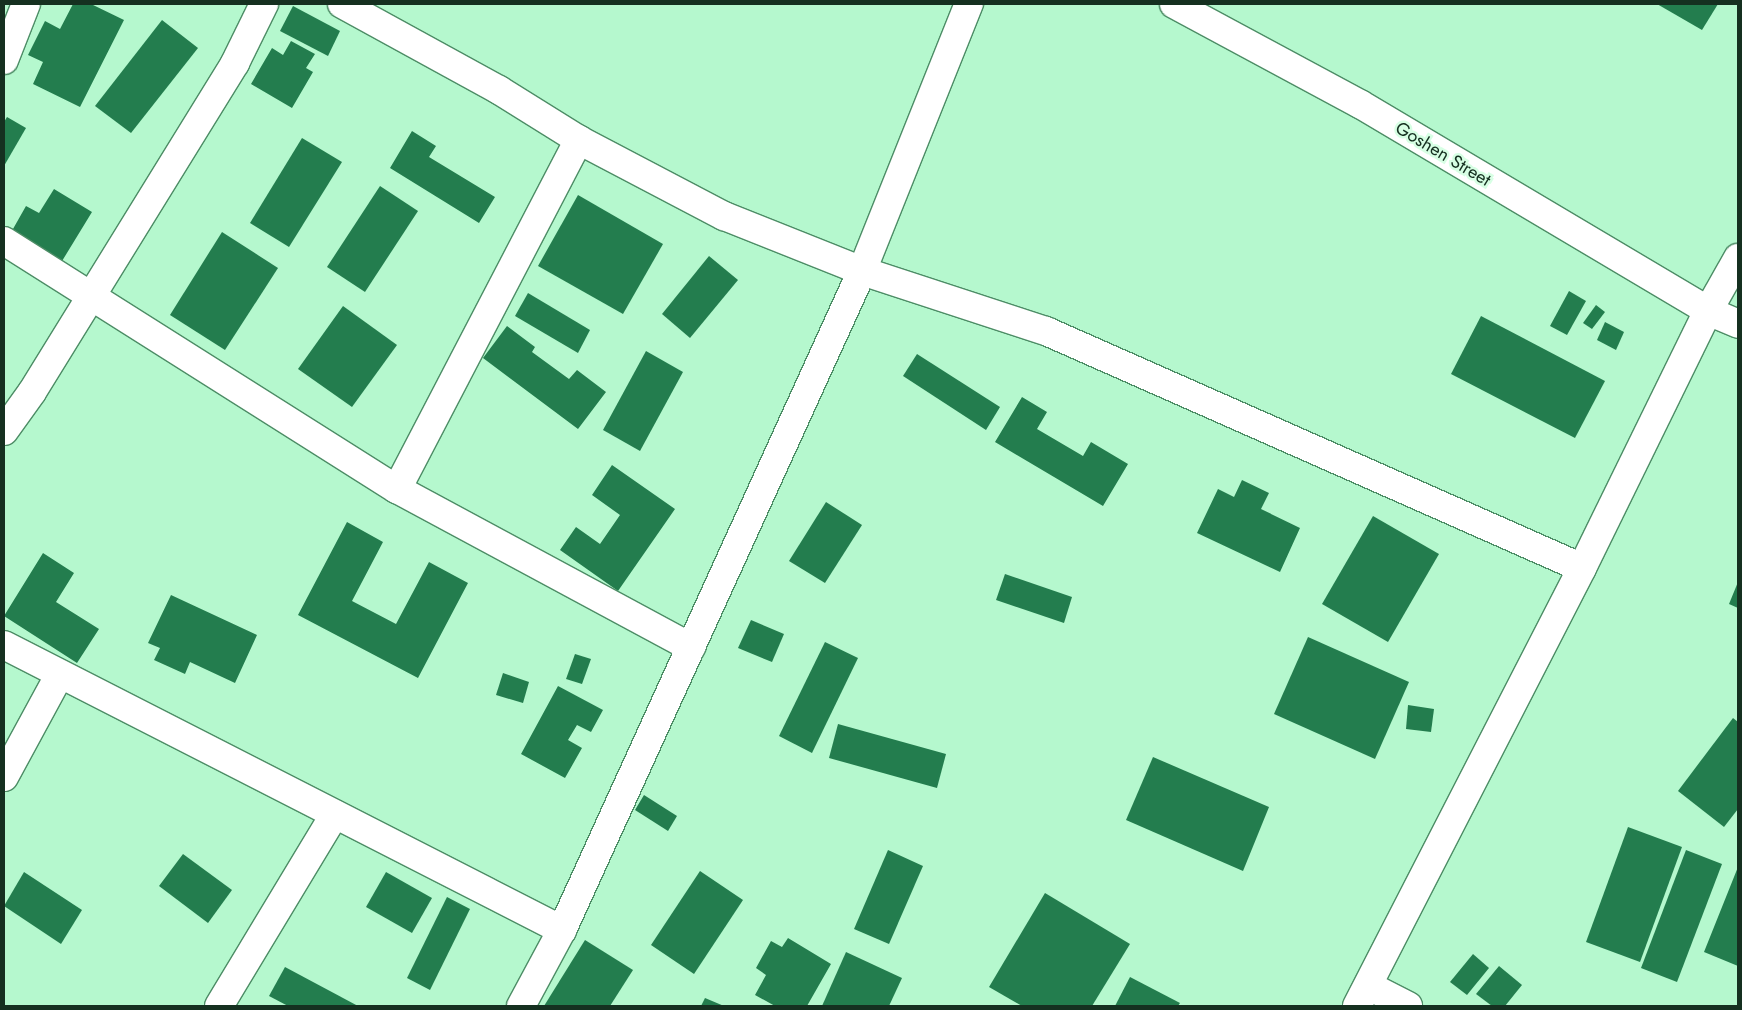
<!DOCTYPE html>
<html>
<head>
<meta charset="utf-8">
<style>
  body { margin:0 }
  #map { position:relative; width:1742px; height:1010px; overflow:hidden; background:#b5f8ce; font-family:Jost,sans-serif }
  div>[style] { position:absolute }
  .building>* { inset:0; background:#237d4e }
  .roads { filter:drop-shadow(1px 0 #4d8d66) drop-shadow(-1px 0 #4d8d66) drop-shadow(0 1px #4d8d66) drop-shadow(0 -1px #4d8d66) }
  .minor>* { height:28px; margin:-14px; padding:0 14px; transform-origin:14px; border-radius:14px; background:#fff }
  span { translate:-50% -50%; white-space:nowrap; text-align:center; line-height:1.15; -webkit-text-stroke:5px #d7ffe4; paint-order:stroke }
  .street-label { font-size:18px; color:#153020 }
  .frame { position:absolute; inset:0; border:5px solid #153020; pointer-events:none }
</style>
</head>
<body>
<div id="map">
  <div class="building">
    <div style="clip-path:polygon(73px 4px,91px 4px,124px 20px,80px 107px,33px 84px,43px 62px,28px 55px,45px 21px,60px 29px)"></div>
    <div style="clip-path:polygon(1657px 4px,1718px 4px,1702px 30px)"></div>
    <div style="clip-path:polygon(293px 6px,340px 31px,328px 56px,280px 31px)"></div>
    <div style="clip-path:polygon(162px 20px,198px 48px,131px 133px,95px 106px)"></div>
    <div style="clip-path:polygon(291px 41px,315px 54px,306px 68px,313px 72px,292px 108px,251px 84px,272px 48px,283px 55px)"></div>
    <div style="clip-path:polygon(7px 117px,26px 128px,4px 166px,4px 122px)"></div>
    <div style="clip-path:polygon(412px 131px,436px 146px,429px 157px,495px 197px,479px 223px,390px 168px)"></div>
    <div style="clip-path:polygon(302px 138px,342px 162px,289px 247px,250px 223px)"></div>
    <div style="clip-path:polygon(380px 186px,418px 211px,365px 292px,327px 267px)"></div>
    <div style="clip-path:polygon(54px 189px,92px 212px,59px 266px,9px 236px,26px 206px,39px 213px)"></div>
    <div style="clip-path:polygon(578px 195px,663px 244px,623px 314px,538px 266px)"></div>
    <div style="clip-path:polygon(222px 232px,278px 268px,225px 350px,170px 315px)"></div>
    <div style="clip-path:polygon(709px 256px,738px 280px,690px 338px,662px 314px)"></div>
    <div style="clip-path:polygon(1569px 291px,1586px 301px,1567px 335px,1550px 326px)"></div>
    <div style="clip-path:polygon(528px 293px,590px 330px,578px 353px,515px 316px)"></div>
    <div style="clip-path:polygon(1596px 305px,1605px 312px,1592px 329px,1583px 323px)"></div>
    <div style="clip-path:polygon(343px 306px,397px 345px,352px 407px,298px 369px)"></div>
    <div style="clip-path:polygon(1481px 316px,1605px 381px,1575px 438px,1451px 374px)"></div>
    <div style="clip-path:polygon(1605px 322px,1624px 332px,1616px 350px,1597px 340px)"></div>
    <div style="clip-path:polygon(507px 326px,535px 347px,532px 352px,569px 379px,577px 370px,606px 392px,578px 429px,483px 358px)"></div>
    <div style="clip-path:polygon(646px 351px,683px 372px,640px 451px,603px 430px)"></div>
    <div style="clip-path:polygon(917px 354px,1000px 407px,986px 430px,903px 376px)"></div>
    <div style="clip-path:polygon(1022px 397px,1047px 412px,1037px 429px,1083px 456px,1091px 442px,1128px 464px,1103px 506px,995px 442px)"></div>
    <div style="clip-path:polygon(612px 465px,675px 509px,618px 591px,560px 550px,576px 527px,600px 544px,620px 515px,592px 495px)"></div>
    <div style="clip-path:polygon(1242px 480px,1269px 493px,1261px 509px,1300px 528px,1280px 572px,1197px 533px,1218px 489px,1234px 497px)"></div>
    <div style="clip-path:polygon(826px 502px,862px 525px,825px 583px,789px 561px)"></div>
    <div style="clip-path:polygon(1373px 516px,1439px 554px,1388px 642px,1322px 604px)"></div>
    <div style="clip-path:polygon(347px 522px,383px 542px,352px 601px,396px 624px,429px 562px,468px 583px,418px 678px,298px 615px)"></div>
    <div style="clip-path:polygon(43px 553px,74px 573px,56px 602px,99px 629px,77px 663px,4px 616px)"></div>
    <div style="clip-path:polygon(1005px 574px,1072px 597px,1064px 623px,996px 600px)"></div>
    <div style="clip-path:polygon(1738px 582px,1738px 608px,1729px 604px)"></div>
    <div style="clip-path:polygon(171px 595px,257px 635px,235px 683px,190px 662px,185px 674px,154px 660px,160px 648px,148px 643px)"></div>
    <div style="clip-path:polygon(751px 620px,784px 634px,772px 662px,738px 648px)"></div>
    <div style="clip-path:polygon(1308px 637px,1409px 682px,1375px 759px,1274px 714px)"></div>
    <div style="clip-path:polygon(825px 642px,858px 658px,812px 753px,779px 736px)"></div>
    <div style="clip-path:polygon(575px 654px,591px 659px,582px 684px,566px 679px)"></div>
    <div style="clip-path:polygon(503px 673px,529px 682px,523px 703px,496px 695px)"></div>
    <div style="clip-path:polygon(558px 686px,603px 710px,591px 732px,577px 725px,568px 740px,582px 748px,565px 778px,521px 754px)"></div>
    <div style="clip-path:polygon(1408px 705px,1434px 709px,1431px 732px,1406px 729px)"></div>
    <div style="clip-path:polygon(1733px 718px,1738px 722px,1738px 809px,1724px 827px,1678px 791px)"></div>
    <div style="clip-path:polygon(838px 724px,946px 754px,937px 788px,829px 758px)"></div>
    <div style="clip-path:polygon(1153px 757px,1269px 807px,1243px 871px,1126px 820px)"></div>
    <div style="clip-path:polygon(644px 795px,677px 816px,668px 831px,635px 810px)"></div>
    <div style="clip-path:polygon(1628px 827px,1682px 847px,1640px 962px,1586px 942px)"></div>
    <div style="clip-path:polygon(888px 850px,923px 866px,889px 944px,854px 929px)"></div>
    <div style="clip-path:polygon(1686px 850px,1722px 864px,1677px 982px,1641px 968px)"></div>
    <div style="clip-path:polygon(183px 854px,232px 890px,208px 923px,159px 886px)"></div>
    <div style="clip-path:polygon(1738px 867px,1738px 966px,1704px 952px)"></div>
    <div style="clip-path:polygon(700px 871px,743px 900px,694px 974px,651px 945px)"></div>
    <div style="clip-path:polygon(24px 872px,82px 910px,61px 944px,4px 906px)"></div>
    <div style="clip-path:polygon(386px 872px,432px 898px,412px 933px,366px 907px)"></div>
    <div style="clip-path:polygon(1045px 893px,1130px 944px,1092px 1006px,1022px 1006px,989px 987px)"></div>
    <div style="clip-path:polygon(447px 897px,470px 909px,430px 990px,407px 978px)"></div>
    <div style="clip-path:polygon(788px 938px,831px 964px,807px 1006px,775px 1006px,755px 995px,766px 975px,756px 968px,771px 941px,782px 947px)"></div>
    <div style="clip-path:polygon(585px 940px,633px 970px,610px 1006px,544px 1006px)"></div>
    <div style="clip-path:polygon(846px 952px,902px 978px,889px 1006px,822px 1006px)"></div>
    <div style="clip-path:polygon(1473px 954px,1489px 968px,1467px 995px,1450px 982px)"></div>
    <div style="clip-path:polygon(1499px 966px,1522px 985px,1505px 1006px,1492px 1006px,1476px 994px)"></div>
    <div style="clip-path:polygon(285px 967px,358px 1006px,288px 1006px,269px 996px)"></div>
    <div style="clip-path:polygon(1130px 977px,1180px 1003px,1178px 1006px,1115px 1006px)"></div>
    <div style="clip-path:polygon(705px 998px,724px 1006px,701px 1006px)"></div>
  </div>
  <div class="roads">
    <div class="minor">
      <div style="left:342px;top:4px;width:179px;rotate:28.7deg"></div>
      <div style="left:499px;top:90px;width:94px;rotate:32deg"></div>
      <div style="left:579px;top:140px;width:164px;rotate:27.7deg"></div>
      <div style="left:724px;top:216px;width:149px;rotate:21.7deg"></div>
      <div style="left:862px;top:271px;width:194px;rotate:18.1deg"></div>
      <div style="left:1046px;top:331px;width:586px;rotate:23.85deg"></div>
      <div style="left:1174px;top:4px;width:211px;rotate:28.3deg"></div>
      <div style="left:1360px;top:104px;width:405px;rotate:30.7deg"></div>
      <div style="left:1708px;top:311px;width:33px;rotate:23deg"></div>
      <div style="left:4px;top:60px;width:60px;rotate:-68.6deg"></div>
      <div style="left:4px;top:241px;width:465px;rotate:32.3deg"></div>
      <div style="left:397px;top:489px;width:334px;rotate:28.3deg"></div>
      <div style="left:4px;top:431px;width:48px;rotate:-54.3deg"></div>
      <div style="left:32px;top:392px;width:387px;rotate:-58.3deg"></div>
      <div style="left:235px;top:63px;width:66px;rotate:-63.8deg"></div>
      <div style="left:397px;top:489px;width:394px;rotate:-62.5deg"></div>
      <div style="left:4px;top:645px;width:627px;rotate:27.06deg"></div>
      <div style="left:562px;top:930px;width:724px;rotate:-65.52deg"></div>
      <div style="left:862px;top:271px;width:288px;rotate:-68.2deg"></div>
      <div style="left:4px;top:777px;width:117px;rotate:-61.5deg"></div>
      <div style="left:1369px;top:986px;width:44px;rotate:27.1deg"></div>
      <div style="left:219px;top:1006px;width:224px;rotate:-58.9deg"></div>
      <div style="left:521px;top:1006px;width:86px;rotate:-61.7deg"></div>
      <div style="left:1357px;top:1006px;width:492px;rotate:-62.8deg"></div>
      <div style="left:1582px;top:568px;width:286px;rotate:-63.9deg"></div>
      <div style="left:1708px;top:311px;width:61px;rotate:-60.5deg"></div>
    </div>
  </div>
  <div class="street-label">
    <span style="left:1443px;top:154px;rotate:31deg">Goshen Street</span>
  </div>
  <div class="frame"></div>
</div>
</body>
</html>
